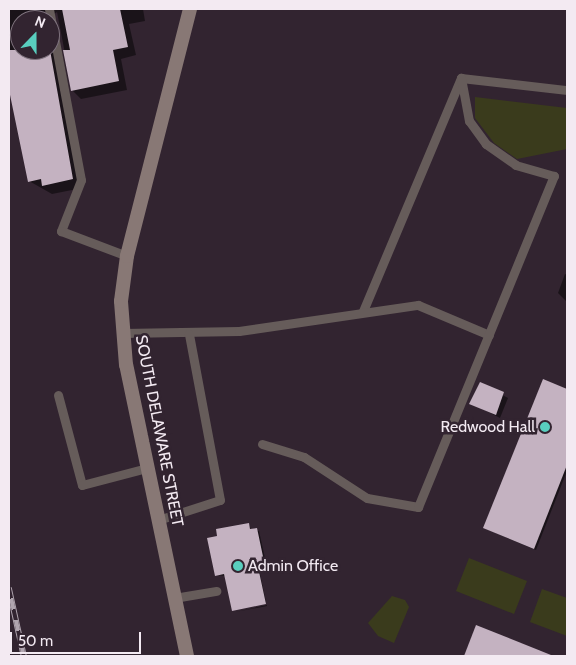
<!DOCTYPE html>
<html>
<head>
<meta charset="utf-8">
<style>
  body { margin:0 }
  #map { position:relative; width:576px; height:665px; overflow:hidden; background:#322430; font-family:Cabin,sans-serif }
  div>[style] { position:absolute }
  .green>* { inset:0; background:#3a3b1c }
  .shadow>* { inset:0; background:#0007 }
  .building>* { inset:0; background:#c4b2c1 }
  .service>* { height:9px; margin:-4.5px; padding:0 4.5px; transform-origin:4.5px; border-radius:4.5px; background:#665c5a }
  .secondary>* { height:14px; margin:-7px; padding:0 7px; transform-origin:7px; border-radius:7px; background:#887875 }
  .rail>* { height:5.5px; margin-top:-2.75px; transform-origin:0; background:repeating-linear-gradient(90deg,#322430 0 11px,#b0a5af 0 22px); box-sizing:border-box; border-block:1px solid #b0a5af }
  .dots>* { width:14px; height:14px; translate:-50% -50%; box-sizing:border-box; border:2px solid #322430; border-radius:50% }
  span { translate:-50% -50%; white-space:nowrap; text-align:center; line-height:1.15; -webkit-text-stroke:5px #322430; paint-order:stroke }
  .poi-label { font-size:16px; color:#f3eaf2 }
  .right { translate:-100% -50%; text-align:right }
  .left { translate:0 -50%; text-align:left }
  .street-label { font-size:16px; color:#f3eaf2 }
  .frame { position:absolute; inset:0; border:10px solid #f3eaf2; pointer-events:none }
  .north { position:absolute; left:10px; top:10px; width:50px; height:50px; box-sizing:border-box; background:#322430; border:1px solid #7f737e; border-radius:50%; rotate:22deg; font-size:14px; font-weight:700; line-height:20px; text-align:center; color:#f3eaf2 }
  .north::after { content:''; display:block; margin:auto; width:18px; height:22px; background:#59cebf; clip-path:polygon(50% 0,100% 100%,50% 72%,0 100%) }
  .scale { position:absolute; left:10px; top:632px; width:131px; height:22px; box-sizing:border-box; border:2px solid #f3eaf2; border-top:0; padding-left:6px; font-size:15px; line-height:18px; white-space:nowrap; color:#f3eaf2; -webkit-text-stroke:4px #322430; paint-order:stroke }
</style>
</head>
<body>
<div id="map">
  <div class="green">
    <div style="clip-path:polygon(475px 97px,567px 108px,567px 149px,517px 159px,494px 143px,475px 118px)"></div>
    <div style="clip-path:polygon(469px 558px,527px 581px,514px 614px,456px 591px)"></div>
    <div style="clip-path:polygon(542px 589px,567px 598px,567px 636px,530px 622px)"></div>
    <div style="clip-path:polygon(392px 596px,405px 600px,409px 607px,394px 643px,378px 636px,368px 623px)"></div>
  </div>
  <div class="shadow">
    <div style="clip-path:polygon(evenodd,9px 9px,143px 9px,145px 21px,129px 24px,136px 55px,121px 59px,127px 90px,81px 99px,72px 90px,57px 12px,52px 16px,82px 188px,52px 194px,29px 181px,9px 84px,9px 9px,20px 20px,50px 20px,50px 50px,20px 50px,20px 20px)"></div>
    <div style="clip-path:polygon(565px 274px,567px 275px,567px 302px,558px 293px)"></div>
    <div style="clip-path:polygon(544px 381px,567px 391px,567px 471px,536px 550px,484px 528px)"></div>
    <div style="clip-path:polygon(480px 383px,508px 398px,500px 418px,471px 403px)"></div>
    <div style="clip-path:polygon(249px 524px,251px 530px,259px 531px,267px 567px,259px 569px,266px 602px,233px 609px,226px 576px,217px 575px,219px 537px)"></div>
    <div style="clip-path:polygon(267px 605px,267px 606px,235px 612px)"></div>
    <div style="clip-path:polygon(476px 627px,550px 656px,465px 656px)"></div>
  </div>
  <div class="building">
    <div style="clip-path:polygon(62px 9px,120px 9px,128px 47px,113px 50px,119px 81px,71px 91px,63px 50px,70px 50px)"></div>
    <div style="clip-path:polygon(9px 50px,50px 50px,73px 179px,42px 186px,41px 179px,28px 182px,9px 90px)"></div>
    <div style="clip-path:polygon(543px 379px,567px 389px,567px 465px,534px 549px,483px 528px)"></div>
    <div style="clip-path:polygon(480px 382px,504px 392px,496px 415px,469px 404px)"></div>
    <div style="clip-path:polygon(249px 523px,250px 529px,257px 528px,265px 566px,258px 567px,266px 604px,232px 611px,224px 574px,215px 576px,207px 538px,217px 536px,216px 529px)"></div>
    <div style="clip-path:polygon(476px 625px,551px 655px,551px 656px,464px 656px)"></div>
  </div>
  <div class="service">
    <div style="left:49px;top:9px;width:174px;rotate:79.4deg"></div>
    <div style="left:81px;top:180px;width:55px;rotate:111.4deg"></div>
    <div style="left:61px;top:231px;width:71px;rotate:20.7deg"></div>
    <div style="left:363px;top:311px;width:253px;rotate:-67.2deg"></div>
    <div style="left:461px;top:78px;width:107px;rotate:6.5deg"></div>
    <div style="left:123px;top:333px;width:116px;rotate:-1deg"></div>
    <div style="left:239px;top:331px;width:181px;rotate:-8.3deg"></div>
    <div style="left:418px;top:305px;width:77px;rotate:22.9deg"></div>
    <div style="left:58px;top:395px;width:93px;rotate:75.1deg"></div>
    <div style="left:82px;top:485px;width:67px;rotate:-14.7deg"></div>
    <div style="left:262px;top:444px;width:44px;rotate:17.2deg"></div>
    <div style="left:304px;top:457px;width:75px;rotate:33.1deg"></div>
    <div style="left:367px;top:498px;width:52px;rotate:10deg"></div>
    <div style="left:418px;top:507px;width:358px;rotate:-67.7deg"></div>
    <div style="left:554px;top:176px;width:40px;rotate:-164deg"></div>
    <div style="left:516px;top:165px;width:37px;rotate:-145deg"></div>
    <div style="left:486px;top:144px;width:29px;rotate:-126deg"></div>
    <div style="left:469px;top:121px;width:44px;rotate:-100.5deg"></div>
    <div style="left:158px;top:520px;width:65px;rotate:-17.9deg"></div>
    <div style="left:220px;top:500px;width:169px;rotate:-100.6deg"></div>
    <div style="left:174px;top:598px;width:43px;rotate:-9.5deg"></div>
  </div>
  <div class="secondary">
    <div style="left:187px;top:656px;width:297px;rotate:-101.8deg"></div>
    <div style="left:126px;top:365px;width:64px;rotate:-94.5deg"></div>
    <div style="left:121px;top:301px;width:45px;rotate:-82.4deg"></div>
    <div style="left:127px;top:256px;width:255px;rotate:-75.7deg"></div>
  </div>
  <div class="rail">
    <div style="left:9px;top:588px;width:70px;rotate:77.6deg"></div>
  </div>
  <div class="dots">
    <div style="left:545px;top:427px;background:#59cebf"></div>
    <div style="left:238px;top:566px;background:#59cebf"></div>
  </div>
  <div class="poi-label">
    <span class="right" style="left:535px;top:427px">Redwood Hall</span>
    <span class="left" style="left:248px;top:566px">Admin Office</span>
  </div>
  <div class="street-label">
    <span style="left:159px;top:431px;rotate:79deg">SOUTH DELAWARE STREET</span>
  </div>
  <div class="frame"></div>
  <div class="north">N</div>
  <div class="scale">50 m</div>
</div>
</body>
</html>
